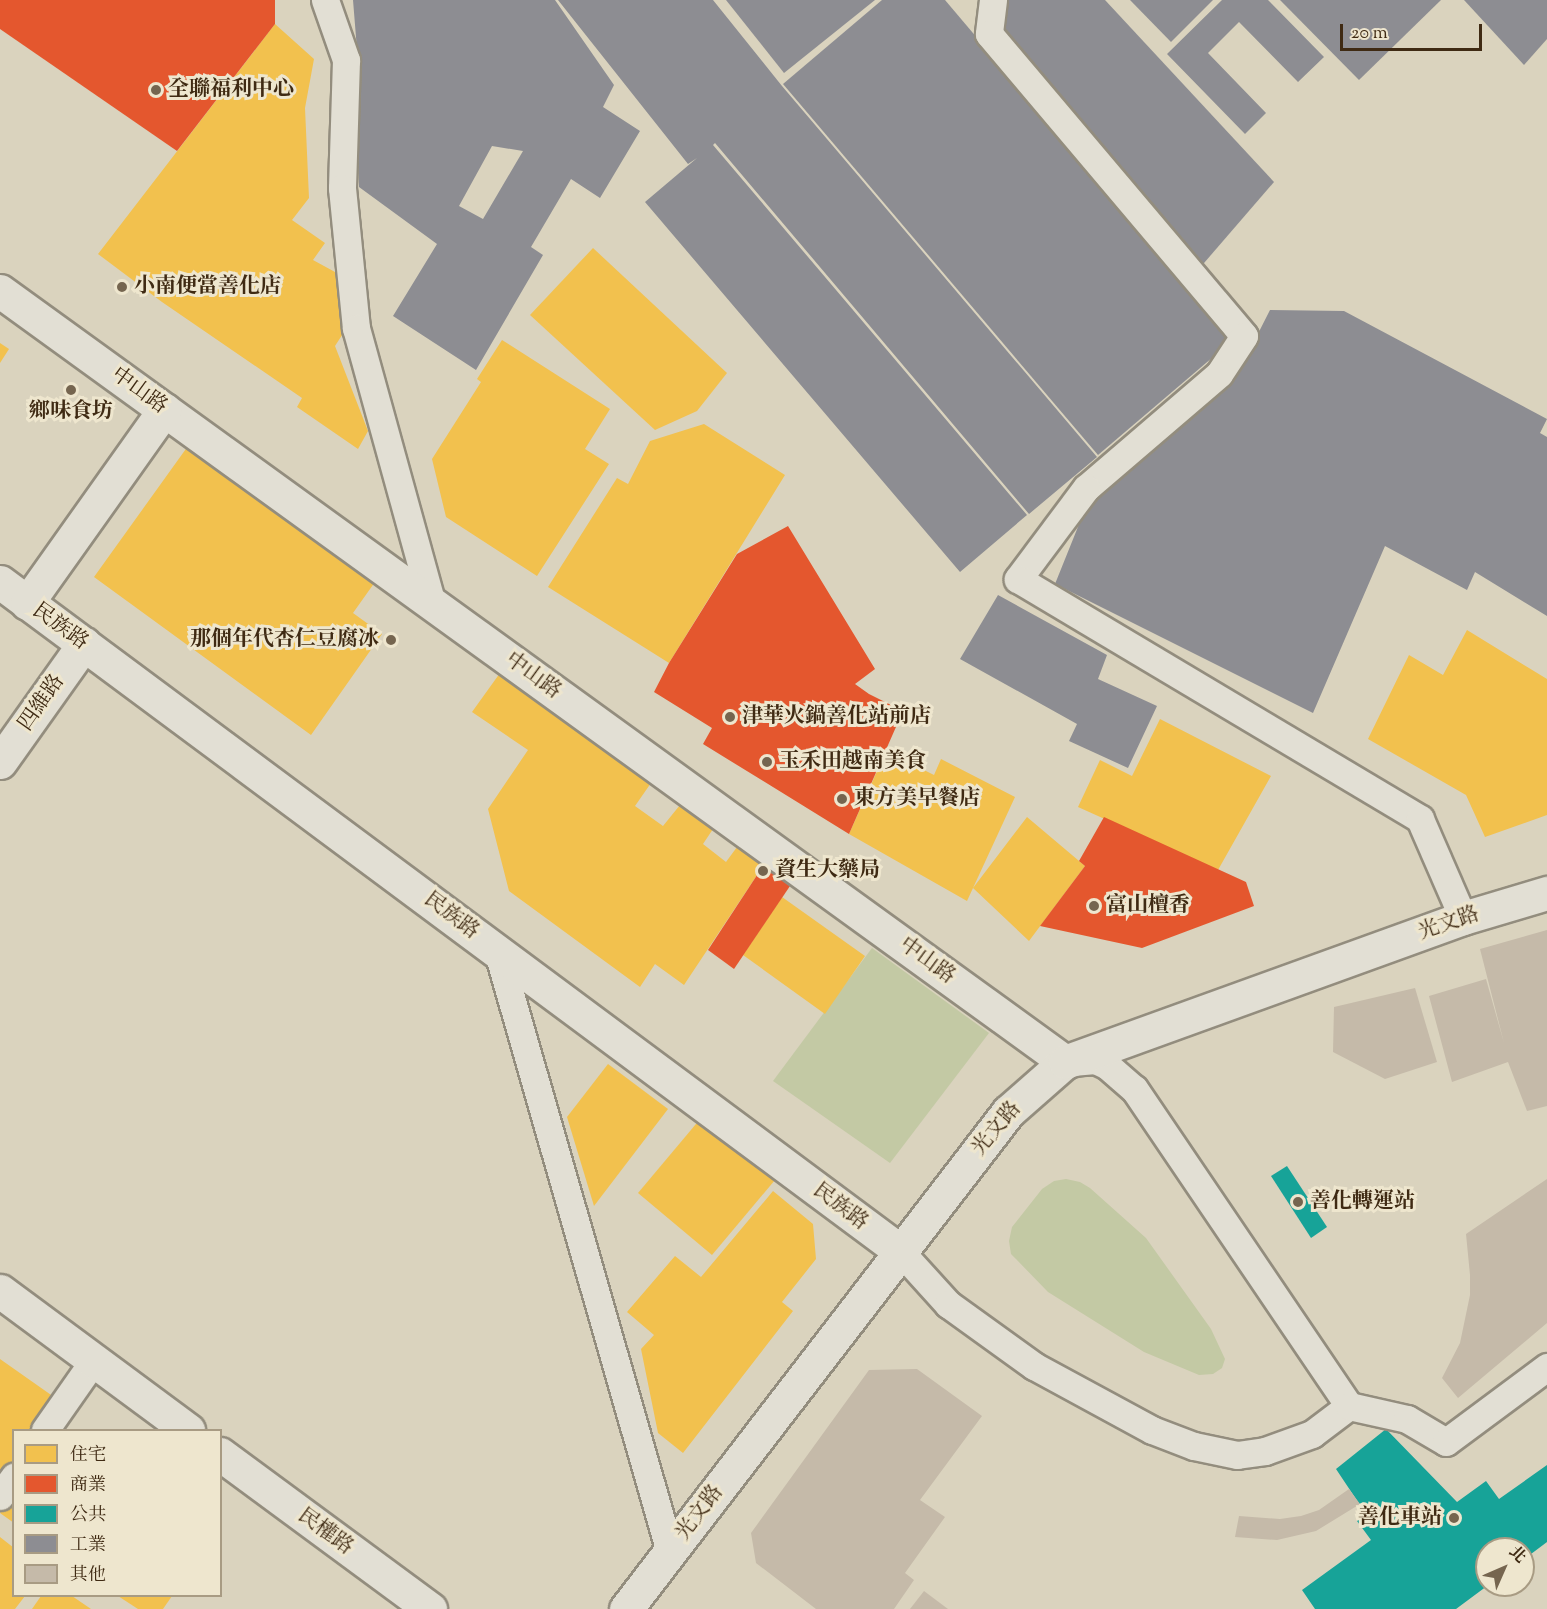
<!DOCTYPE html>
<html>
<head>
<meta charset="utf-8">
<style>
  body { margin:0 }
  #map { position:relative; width:1547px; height:1609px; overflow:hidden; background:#dad3be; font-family:"Sorts Mill Goudy","Noto Serif TC",serif }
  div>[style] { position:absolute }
  .green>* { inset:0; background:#c3c9a4 }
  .homes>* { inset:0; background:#f2c14e }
  .shops>* { inset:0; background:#e4572e }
  .public>* { inset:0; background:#17a398 }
  .industry>* { inset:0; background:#8d8d92 }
  .building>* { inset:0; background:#c5baa9 }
  .roads { filter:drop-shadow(2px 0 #938d7e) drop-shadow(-2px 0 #938d7e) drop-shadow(0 2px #938d7e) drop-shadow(0 -2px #938d7e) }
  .lane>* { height:27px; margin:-13.5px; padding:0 13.5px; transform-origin:13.5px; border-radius:13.5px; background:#e2dfd4 }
  .street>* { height:33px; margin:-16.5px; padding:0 16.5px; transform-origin:16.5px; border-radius:16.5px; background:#e2dfd4 }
  .secondary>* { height:33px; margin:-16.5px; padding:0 16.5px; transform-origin:16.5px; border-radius:16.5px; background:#e2dfd4 }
  .dots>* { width:16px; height:16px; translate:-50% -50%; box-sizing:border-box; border:3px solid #eee6ce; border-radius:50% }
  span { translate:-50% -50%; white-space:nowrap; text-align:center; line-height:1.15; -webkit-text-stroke:6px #eee6ce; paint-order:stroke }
  .poi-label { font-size:21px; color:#3f2a13; font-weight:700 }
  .left { translate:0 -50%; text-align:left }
  .right { translate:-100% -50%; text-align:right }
  .street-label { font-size:21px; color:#3f2a13 }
  .legend { position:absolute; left:12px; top:1429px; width:210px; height:168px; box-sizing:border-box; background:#eee6ce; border:2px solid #a89b83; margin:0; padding:8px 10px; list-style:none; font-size:18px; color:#3f2a13 }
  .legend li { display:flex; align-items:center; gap:12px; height:30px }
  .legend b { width:30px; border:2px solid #a89b83 }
  .north { position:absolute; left:1475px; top:1537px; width:60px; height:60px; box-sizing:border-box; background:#eee6ce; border:2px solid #a89b83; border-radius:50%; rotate:45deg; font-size:16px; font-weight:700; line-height:24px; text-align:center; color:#3f2a13 }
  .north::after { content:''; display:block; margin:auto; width:21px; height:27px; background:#75654f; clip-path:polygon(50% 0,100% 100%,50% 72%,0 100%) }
  .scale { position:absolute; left:1340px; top:24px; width:142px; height:27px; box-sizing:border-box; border:3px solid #3f2a13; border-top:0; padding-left:8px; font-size:18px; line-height:21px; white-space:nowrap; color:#3f2a13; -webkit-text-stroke:4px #eee6ce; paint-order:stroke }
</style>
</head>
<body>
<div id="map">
  <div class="green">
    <div style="clip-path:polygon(872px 948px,989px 1033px,890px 1163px,773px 1081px)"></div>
    <div style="clip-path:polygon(1066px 1179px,1080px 1182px,1090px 1188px,1146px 1238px,1211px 1329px,1225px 1359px,1222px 1368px,1213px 1374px,1199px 1375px,1144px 1352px,1048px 1292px,1016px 1259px,1011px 1254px,1009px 1241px,1012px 1227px,1042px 1189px,1054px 1181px)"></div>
  </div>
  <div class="homes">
    <div style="clip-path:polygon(275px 24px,314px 59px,305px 108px,309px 198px,292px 220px,325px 243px,313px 260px,335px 272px,346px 329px,335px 346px,368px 431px,358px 449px,297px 407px,302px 398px,162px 302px,98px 254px)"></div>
    <div style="clip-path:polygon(593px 248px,727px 373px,697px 411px,655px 430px,530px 315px)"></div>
    <div style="clip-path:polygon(502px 340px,610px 409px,585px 449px,609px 464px,537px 576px,446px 517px,432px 459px,481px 382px,477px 379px)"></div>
    <div style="clip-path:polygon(0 343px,9px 349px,0 363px)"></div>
    <div style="clip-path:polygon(704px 424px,785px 475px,669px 663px,548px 587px,617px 478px,628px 484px,650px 441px)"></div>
    <div style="clip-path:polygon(188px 446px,375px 582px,353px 613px,382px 634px,311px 735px,94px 577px)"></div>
    <div style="clip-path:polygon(1467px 630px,1547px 679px,1547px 815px,1485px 837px,1466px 795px,1368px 739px,1409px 655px,1443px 675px)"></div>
    <div style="clip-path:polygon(500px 673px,651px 783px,635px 806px,663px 826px,680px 805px,713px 829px,703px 844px,726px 862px,737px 847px,763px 866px,684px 985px,655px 964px,640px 987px,509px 891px,488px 809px,528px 750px,472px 712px)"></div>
    <div style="clip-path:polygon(1160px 719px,1271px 776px,1218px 870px,1078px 807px,1100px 760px,1132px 776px)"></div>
    <div style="clip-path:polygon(886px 751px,934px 775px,941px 759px,1015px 797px,973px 888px,1027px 817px,1085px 866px,1029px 941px,973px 888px,967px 901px,849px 834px)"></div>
    <div style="clip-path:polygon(782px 897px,865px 956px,825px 1014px,743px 955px)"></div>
    <div style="clip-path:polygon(608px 1064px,668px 1109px,594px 1206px,567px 1117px)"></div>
    <div style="clip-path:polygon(701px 1118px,775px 1180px,712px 1255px,638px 1193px)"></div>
    <div style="clip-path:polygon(773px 1191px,813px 1224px,816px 1259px,782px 1302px,793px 1311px,683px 1453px,658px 1433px,641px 1349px,654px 1335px,627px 1312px,675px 1256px,701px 1277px)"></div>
    <div style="clip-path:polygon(0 1359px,54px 1397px,32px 1430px,14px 1430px,14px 1460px,0 1480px)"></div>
    <div style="clip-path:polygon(14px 1493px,14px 1523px,0 1513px)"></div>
    <div style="clip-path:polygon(0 1537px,14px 1548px,14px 1596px,25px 1596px,15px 1609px,0 1609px)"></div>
    <div style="clip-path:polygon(41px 1596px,72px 1596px,91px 1609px,32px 1609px)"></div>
    <div style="clip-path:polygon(118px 1596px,172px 1596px,163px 1609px,138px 1609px)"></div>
  </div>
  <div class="shops">
    <div style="clip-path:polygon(0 0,275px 0,275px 24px,177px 151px,0 29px)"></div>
    <div style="clip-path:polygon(788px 526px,875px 669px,855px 684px,869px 694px,903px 711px,849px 834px,703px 744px,712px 728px,654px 692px,669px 663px,737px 554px)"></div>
    <div style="clip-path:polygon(1104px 817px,1246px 882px,1254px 906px,1142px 948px,1040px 926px,1085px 866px,1079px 861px)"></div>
    <div style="clip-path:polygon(763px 866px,790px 886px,734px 969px,708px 950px)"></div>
  </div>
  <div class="public">
    <div style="clip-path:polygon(1287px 1166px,1327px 1227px,1311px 1238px,1271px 1176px)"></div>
    <div style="clip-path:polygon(1386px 1429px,1457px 1502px,1486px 1481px,1499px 1499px,1547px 1465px,1547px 1542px,1523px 1560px,1523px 1549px,1487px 1549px,1487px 1586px,1456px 1609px,1315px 1609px,1302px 1590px,1371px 1540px,1357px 1521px,1366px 1514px,1336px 1469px)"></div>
  </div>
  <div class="industry">
    <div style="clip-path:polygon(evenodd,353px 0,555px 0,614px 85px,603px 107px,640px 131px,600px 198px,571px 179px,531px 247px,543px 255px,476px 370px,393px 316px,437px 244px,359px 187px,358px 62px,353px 0,492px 146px,523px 151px,483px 219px,459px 206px,492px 146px)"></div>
    <div style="clip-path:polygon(558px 0,713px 0,782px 86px,1097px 457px,1029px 514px,715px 143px,713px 145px,1027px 515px,960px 572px,645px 202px,697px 158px,688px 164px)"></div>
    <div style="clip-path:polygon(726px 0,875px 0,784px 73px)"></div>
    <div style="clip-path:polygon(882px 0,945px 0,1233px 340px,1098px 455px,783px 84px)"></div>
    <div style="clip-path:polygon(1007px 0,1105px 0,1274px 182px,1198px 270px,1003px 43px)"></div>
    <div style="clip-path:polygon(1130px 0,1213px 0,1171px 42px)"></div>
    <div style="clip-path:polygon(1222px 0,1268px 0,1324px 57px,1298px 82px,1239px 22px,1208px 53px,1266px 113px,1245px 134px,1167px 54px)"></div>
    <div style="clip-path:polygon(1280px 0,1441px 0,1359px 80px)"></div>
    <div style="clip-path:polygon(1464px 0,1547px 0,1547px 39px,1524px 65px)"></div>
    <div style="clip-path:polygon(1270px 310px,1344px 311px,1547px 419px,1540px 433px,1547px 437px,1547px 616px,1475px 572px,1467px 590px,1385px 546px,1313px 713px,1055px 584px,1092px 492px,1129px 470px,1235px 379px)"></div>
    <div style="clip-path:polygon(998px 595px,1107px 655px,1098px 679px,1157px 706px,1128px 768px,1069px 741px,1077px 724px,960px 659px)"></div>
  </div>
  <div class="building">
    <div style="clip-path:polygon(1547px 930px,1547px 1106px,1527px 1111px,1508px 1062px,1452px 1082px,1429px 996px,1486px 979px,1504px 1043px,1480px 949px)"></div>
    <div style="clip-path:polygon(1415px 988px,1437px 1062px,1385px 1079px,1333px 1052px,1334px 1007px)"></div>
    <div style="clip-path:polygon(1547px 1179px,1547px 1323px,1458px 1398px,1442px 1378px,1460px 1343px,1470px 1295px,1470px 1275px,1466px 1234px)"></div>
    <div style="clip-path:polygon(917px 1369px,982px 1416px,920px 1500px,945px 1517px,905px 1573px,914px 1580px,894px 1609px,816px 1609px,756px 1563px,751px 1533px,869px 1370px)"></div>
    <div style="clip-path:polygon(1349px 1489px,1360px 1504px,1316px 1531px,1277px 1540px,1235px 1537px,1239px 1516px,1280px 1519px,1301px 1516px,1319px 1510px)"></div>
    <div style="clip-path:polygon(924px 1591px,948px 1609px,910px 1609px)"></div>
  </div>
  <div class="roads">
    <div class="lane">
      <div style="left:325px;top:0;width:64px;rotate:70.7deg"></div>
      <div style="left:346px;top:60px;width:128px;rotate:91.8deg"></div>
      <div style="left:342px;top:188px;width:141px;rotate:84.3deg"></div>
      <div style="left:356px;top:328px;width:285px;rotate:74.6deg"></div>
      <div style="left:993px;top:0;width:34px;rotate:97deg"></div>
      <div style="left:989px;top:34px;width:395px;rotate:49.8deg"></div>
      <div style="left:1244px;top:336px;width:45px;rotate:123.3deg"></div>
      <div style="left:1219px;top:374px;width:175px;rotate:139.4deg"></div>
      <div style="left:1086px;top:488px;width:114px;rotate:126.8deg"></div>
      <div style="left:1018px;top:579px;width:468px;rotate:30.8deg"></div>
      <div style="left:1420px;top:819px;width:108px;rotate:66.5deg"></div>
      <div style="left:498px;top:952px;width:624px;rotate:74deg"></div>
      <div style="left:900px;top:1251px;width:72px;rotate:47.8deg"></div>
      <div style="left:948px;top:1304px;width:106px;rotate:35.8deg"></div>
      <div style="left:1034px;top:1366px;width:134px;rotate:28.5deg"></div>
      <div style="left:1152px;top:1430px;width:45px;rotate:20.9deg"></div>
      <div style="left:1194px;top:1446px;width:44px;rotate:11.8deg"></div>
      <div style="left:1237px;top:1455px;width:28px;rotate:-8deg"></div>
      <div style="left:1265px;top:1451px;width:50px;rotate:-19.9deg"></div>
      <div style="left:1312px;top:1434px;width:46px;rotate:-37.1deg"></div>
      <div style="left:1349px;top:1406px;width:383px;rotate:-124.1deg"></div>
      <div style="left:1134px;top:1089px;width:35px;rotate:-139deg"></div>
      <div style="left:1108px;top:1066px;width:14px;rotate:-155deg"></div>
      <div style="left:1095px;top:1060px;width:23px;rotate:175deg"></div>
      <div style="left:1349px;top:1406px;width:59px;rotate:12.6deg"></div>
      <div style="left:1407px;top:1419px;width:45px;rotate:30.5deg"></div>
      <div style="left:1446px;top:1442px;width:126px;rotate:-36.6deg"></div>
      <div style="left:45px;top:1430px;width:85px;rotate:-55deg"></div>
      <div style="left:0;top:1496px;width:24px;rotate:-54deg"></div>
    </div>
    <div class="street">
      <div style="left:0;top:291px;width:1315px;rotate:35.9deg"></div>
      <div style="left:0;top:582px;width:1121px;rotate:36.62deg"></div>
      <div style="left:27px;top:603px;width:237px;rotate:-54.6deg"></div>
      <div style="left:0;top:762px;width:145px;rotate:-54.6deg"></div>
      <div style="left:0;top:1291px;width:234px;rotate:36.5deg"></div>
      <div style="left:220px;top:1454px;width:261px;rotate:36.4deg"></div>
    </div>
    <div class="secondary">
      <div style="left:626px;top:1609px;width:627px;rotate:-52.45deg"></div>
      <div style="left:1008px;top:1112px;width:76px;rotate:-41.3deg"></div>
      <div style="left:1065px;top:1062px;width:423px;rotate:-19.9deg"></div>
      <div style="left:1463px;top:918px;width:88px;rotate:-16.6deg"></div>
    </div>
  </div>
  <div class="dots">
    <div style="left:156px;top:90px;background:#75654f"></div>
    <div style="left:122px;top:287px;background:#75654f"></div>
    <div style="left:71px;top:390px;background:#75654f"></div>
    <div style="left:391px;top:640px;background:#75654f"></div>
    <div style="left:730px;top:717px;background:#75654f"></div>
    <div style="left:767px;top:762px;background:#75654f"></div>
    <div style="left:842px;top:799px;background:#75654f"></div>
    <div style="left:763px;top:871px;background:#75654f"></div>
    <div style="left:1094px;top:906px;background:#75654f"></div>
    <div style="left:1298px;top:1202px;background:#75654f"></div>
    <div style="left:1454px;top:1518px;background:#75654f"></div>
  </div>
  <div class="poi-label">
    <span class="left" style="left:168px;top:90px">全聯福利中心</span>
    <span class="left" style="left:134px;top:287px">小南便當善化店</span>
    <span style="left:71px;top:412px">鄉味食坊</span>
    <span class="right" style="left:379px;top:640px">那個年代杏仁豆腐冰</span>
    <span class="left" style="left:742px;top:717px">津華火鍋善化站前店</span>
    <span class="left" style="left:779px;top:762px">玉禾田越南美食</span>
    <span class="left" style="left:854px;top:799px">東方美早餐店</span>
    <span class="left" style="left:775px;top:871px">資生大藥局</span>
    <span class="left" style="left:1106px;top:906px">富山檀香</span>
    <span class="left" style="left:1310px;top:1202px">善化轉運站</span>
    <span class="right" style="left:1442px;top:1518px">善化車站</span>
  </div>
  <div class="street-label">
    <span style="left:139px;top:391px;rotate:36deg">中山路</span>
    <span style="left:60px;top:627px;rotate:36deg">民族路</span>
    <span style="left:533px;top:676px;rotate:36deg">中山路</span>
    <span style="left:42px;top:703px;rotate:-55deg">四維路</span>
    <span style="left:451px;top:916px;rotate:37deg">民族路</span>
    <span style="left:1449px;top:924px;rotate:-19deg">光文路</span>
    <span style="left:927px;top:961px;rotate:36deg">中山路</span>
    <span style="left:997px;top:1129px;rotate:-50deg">光文路</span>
    <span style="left:840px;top:1207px;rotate:37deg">民族路</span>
    <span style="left:700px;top:1513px;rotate:-53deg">光文路</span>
    <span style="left:325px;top:1532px;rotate:36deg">民權路</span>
  </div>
  <ul class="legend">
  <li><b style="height:16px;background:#f2c14e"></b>住宅</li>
  <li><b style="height:16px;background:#e4572e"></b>商業</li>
  <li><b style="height:16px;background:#17a398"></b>公共</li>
  <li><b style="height:16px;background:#8d8d92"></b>工業</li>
  <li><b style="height:16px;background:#c5baa9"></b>其他</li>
  </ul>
  <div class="north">北</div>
  <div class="scale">20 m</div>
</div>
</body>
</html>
